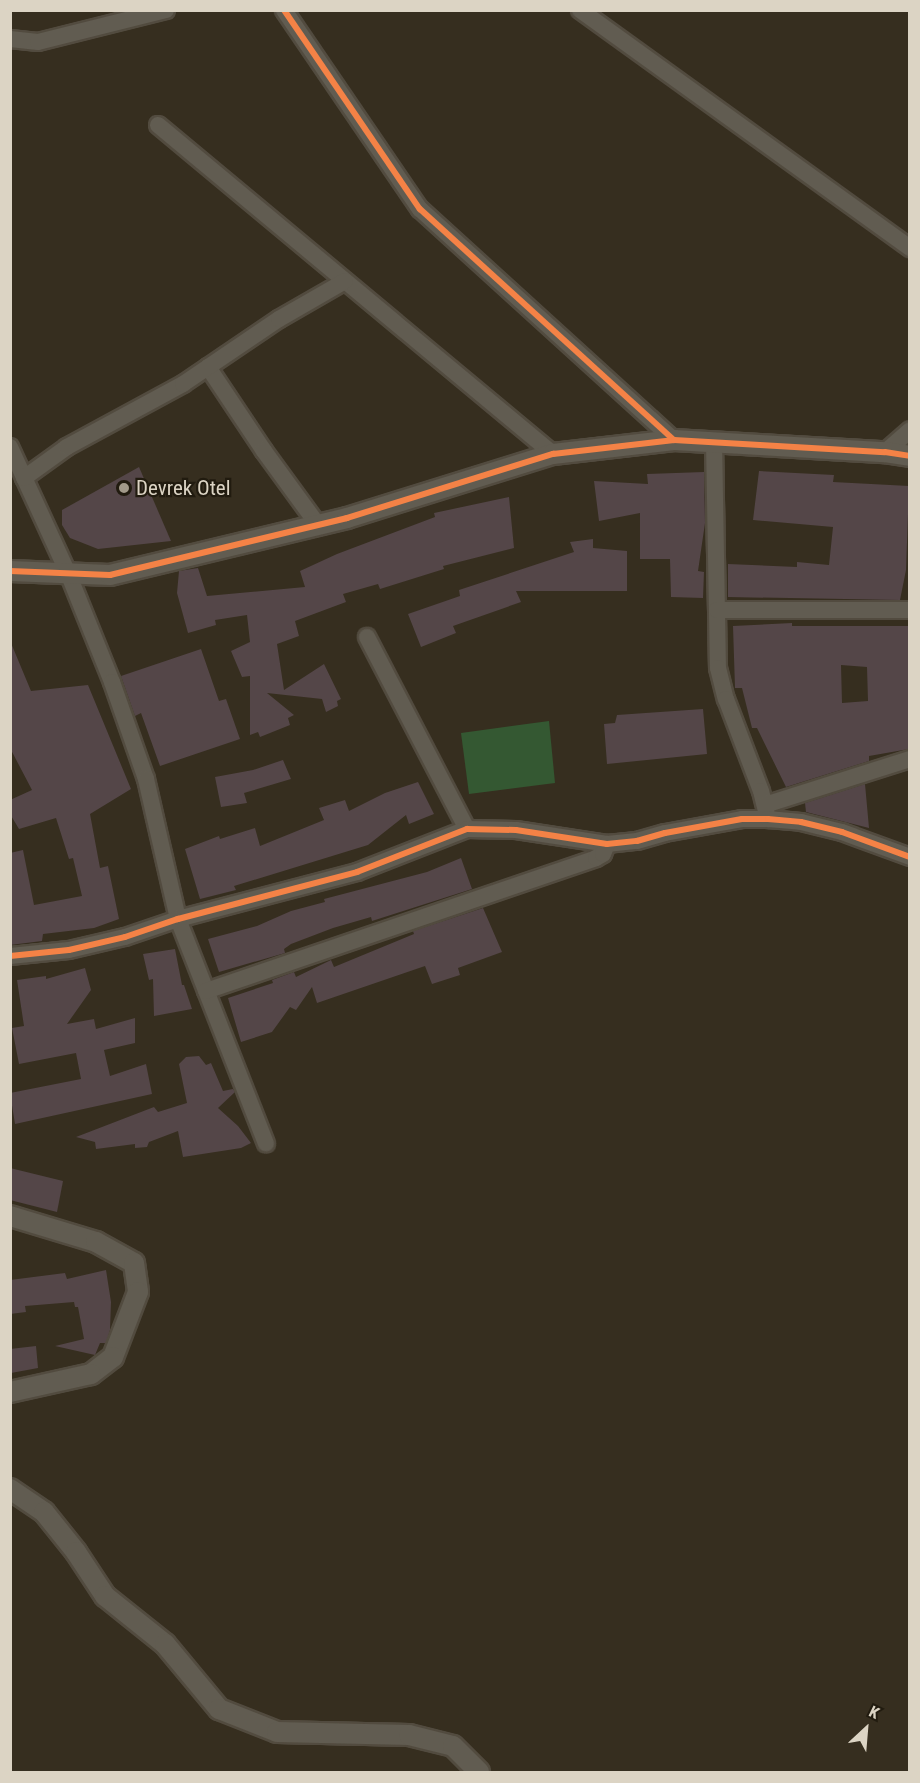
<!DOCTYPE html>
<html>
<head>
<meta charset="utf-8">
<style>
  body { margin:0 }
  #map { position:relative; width:920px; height:1783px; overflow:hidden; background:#362e1f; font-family:"Roboto Condensed",sans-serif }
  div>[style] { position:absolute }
  .green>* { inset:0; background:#345832 }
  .building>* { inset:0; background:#544648 }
  .roads { filter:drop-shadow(2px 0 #524b3f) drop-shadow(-2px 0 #524b3f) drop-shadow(0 2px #524b3f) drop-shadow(0 -2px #524b3f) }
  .minor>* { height:16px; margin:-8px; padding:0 8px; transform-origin:8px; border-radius:8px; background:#615c51 }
  .tertiary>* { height:20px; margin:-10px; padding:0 10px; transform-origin:10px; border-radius:10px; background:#615c51 }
  .cycleway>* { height:6px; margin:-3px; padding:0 3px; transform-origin:3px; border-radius:3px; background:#f48246 }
  .dots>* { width:16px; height:16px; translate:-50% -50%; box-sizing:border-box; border:3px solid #211b0f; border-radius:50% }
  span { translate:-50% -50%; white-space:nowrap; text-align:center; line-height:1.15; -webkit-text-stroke:4.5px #211b0f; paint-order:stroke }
  .poi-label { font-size:21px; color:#dcd4c4 }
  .left { translate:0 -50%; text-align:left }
  .frame { position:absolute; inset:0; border:12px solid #dcd4c4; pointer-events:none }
  .north { position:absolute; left:836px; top:1699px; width:60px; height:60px; -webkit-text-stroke:4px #211b0f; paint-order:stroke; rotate:26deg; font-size:16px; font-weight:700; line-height:24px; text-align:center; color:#dcd4c4 }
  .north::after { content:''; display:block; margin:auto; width:21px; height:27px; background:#dcd4c4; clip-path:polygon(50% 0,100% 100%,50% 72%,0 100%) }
</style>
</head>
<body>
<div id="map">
  <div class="green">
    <div style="clip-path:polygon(549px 721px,555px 783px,469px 794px,461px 733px)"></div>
  </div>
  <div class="building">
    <div style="clip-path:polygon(139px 467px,171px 541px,98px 549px,70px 538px,62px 525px,62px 510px)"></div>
    <div style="clip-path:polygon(759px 471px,834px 475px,833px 482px,909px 486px,906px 570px,900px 600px,728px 597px,728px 564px,797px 567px,797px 562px,829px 565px,833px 527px,753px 520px)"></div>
    <div style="clip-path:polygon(704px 472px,705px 523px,698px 571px,704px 572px,703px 598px,671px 597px,670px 559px,640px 559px,640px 513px,599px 521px,594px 481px,648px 484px,647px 474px)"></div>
    <div style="clip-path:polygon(509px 497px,514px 548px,443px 566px,444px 569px,380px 589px,378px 584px,343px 594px,346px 602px,295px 621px,299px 636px,277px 644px,284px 690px,324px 664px,341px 699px,337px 701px,338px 706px,326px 712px,322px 699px,267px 693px,294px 715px,288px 718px,290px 725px,260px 737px,258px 732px,250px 735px,250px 676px,242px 677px,231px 651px,250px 642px,247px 615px,215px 620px,216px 625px,188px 633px,177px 593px,179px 571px,198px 568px,207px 596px,305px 587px,300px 571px,337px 554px,435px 517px,434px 513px)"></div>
    <div style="clip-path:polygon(593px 539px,593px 548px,627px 551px,627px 591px,516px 591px,521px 602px,453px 626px,456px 633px,421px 647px,408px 614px,460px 596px,459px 590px,574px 552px,570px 542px)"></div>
    <div style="clip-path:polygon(evenodd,792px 623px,792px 626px,909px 626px,909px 749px,869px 756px,869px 761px,786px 787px,757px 728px,752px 728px,742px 688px,735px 688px,733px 626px,792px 623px,841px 665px,867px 667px,868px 701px,842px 703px,841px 665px)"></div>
    <div style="clip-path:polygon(11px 643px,31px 691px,88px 685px,131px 789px,90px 814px,100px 868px,108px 866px,119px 919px,94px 928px,43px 934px,42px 941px,10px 945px,10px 853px,23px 850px,34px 905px,82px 896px,73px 858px,69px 859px,56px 818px,19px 829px,10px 814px,10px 800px,32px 790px,10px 748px)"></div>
    <div style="clip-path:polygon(201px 649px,219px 701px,226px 699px,240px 739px,160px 766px,141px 713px,135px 716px,121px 676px)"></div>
    <div style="clip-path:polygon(703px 709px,707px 754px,607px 764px,604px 724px,615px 723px,617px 715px)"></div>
    <div style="clip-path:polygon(283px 760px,291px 779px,244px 793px,247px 803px,221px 807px,215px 777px,253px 770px)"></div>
    <div style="clip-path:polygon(418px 782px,434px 814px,409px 824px,406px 815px,368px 845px,234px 886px,236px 890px,200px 899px,185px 849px,219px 836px,220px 839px,255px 828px,260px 846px,324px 820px,319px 808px,345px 800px,349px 811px,385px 793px)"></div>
    <div style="clip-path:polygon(865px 784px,869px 828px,806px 812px,805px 803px)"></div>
    <div style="clip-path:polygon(461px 858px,472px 889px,372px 921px,371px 917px,333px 928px,291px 944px,284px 949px,285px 953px,219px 972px,208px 939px,257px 926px,291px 911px,325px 902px,324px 899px,427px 872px)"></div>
    <div style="clip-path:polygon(483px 908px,502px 952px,458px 968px,460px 975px,432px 984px,425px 966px,317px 1003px,312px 987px,296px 1010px,290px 1007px,272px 1032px,241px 1042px,228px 998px,273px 983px,272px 980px,294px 972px,296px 977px,331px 960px,334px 967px,414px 934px,413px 931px)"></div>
    <div style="clip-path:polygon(175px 949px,182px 985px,184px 985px,192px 1009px,154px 1016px,153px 979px,149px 980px,143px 954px)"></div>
    <div style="clip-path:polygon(85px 968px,91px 990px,67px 1024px,94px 1019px,96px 1029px,135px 1018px,135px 1043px,104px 1050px,110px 1076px,146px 1064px,152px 1094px,15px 1124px,10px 1093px,81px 1079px,76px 1053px,19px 1064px,12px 1028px,24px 1026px,17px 980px,46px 976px,46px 979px)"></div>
    <div style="clip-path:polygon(199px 1056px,206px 1065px,211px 1063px,223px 1091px,233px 1089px,235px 1092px,218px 1108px,238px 1126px,251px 1143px,241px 1148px,183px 1157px,178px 1131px,149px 1142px,147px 1147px,135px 1148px,135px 1144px,96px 1149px,95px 1142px,76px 1137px,154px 1107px,158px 1112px,187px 1103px,179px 1064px,186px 1057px)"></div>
    <div style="clip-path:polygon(10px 1168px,63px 1181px,57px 1212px,10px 1200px)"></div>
    <div style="clip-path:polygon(106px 1270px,111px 1302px,110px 1330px,106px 1343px,100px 1343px,95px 1355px,55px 1346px,84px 1339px,78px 1307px,75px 1307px,74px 1302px,25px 1306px,26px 1312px,10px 1314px,10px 1280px,65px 1273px,67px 1279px)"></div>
    <div style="clip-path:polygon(36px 1346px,38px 1368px,11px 1373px,10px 1349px)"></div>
  </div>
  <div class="roads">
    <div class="minor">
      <div style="left:284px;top:10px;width:241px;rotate:55.7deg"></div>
      <div style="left:420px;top:209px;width:343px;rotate:42.3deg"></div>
      <div style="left:580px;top:10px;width:407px;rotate:35.8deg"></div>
      <div style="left:10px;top:39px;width:28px;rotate:6deg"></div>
      <div style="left:38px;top:42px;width:132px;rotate:-14deg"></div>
      <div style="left:158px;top:125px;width:514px;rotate:39.79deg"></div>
      <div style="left:208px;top:367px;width:101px;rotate:56.3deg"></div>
      <div style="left:264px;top:451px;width:92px;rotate:53.9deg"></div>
      <div style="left:714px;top:441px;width:227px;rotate:89deg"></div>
      <div style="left:718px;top:668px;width:32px;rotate:76deg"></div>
      <div style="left:726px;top:699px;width:98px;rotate:69.2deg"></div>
      <div style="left:761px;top:791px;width:29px;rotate:76deg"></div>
      <div style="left:10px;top:447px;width:139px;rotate:65.3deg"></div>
      <div style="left:68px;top:573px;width:118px;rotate:68deg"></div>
      <div style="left:112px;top:682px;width:103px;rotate:70.7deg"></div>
      <div style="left:146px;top:779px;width:144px;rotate:77.1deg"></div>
      <div style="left:178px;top:919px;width:241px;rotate:68.6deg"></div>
      <div style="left:885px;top:452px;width:33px;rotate:-41deg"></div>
      <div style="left:24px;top:478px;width:53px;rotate:-35.8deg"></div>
      <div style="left:67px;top:447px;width:132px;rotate:-28.5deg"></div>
      <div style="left:183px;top:384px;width:116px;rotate:-34.1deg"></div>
      <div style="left:279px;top:319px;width:76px;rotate:-29.9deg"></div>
      <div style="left:717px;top:610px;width:193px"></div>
      <div style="left:367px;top:637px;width:216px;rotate:62.5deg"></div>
      <div style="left:765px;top:805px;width:152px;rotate:-17.6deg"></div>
      <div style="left:10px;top:956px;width:59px;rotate:-5.8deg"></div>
      <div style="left:69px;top:950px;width:57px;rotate:-13.1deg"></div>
      <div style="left:125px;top:937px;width:56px;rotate:-18.8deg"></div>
      <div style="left:178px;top:919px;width:185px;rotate:-14.7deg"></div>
      <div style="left:357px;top:872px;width:118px;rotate:-21.4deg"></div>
      <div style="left:467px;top:829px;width:49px;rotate:1.2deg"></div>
      <div style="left:516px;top:830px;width:92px;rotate:8.7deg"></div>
      <div style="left:607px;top:844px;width:30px;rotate:-6deg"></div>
      <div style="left:637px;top:841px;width:29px;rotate:-16deg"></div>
      <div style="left:665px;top:833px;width:78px;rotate:-10.3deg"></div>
      <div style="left:742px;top:819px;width:26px"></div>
      <div style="left:768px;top:819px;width:33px;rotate:5deg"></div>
      <div style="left:801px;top:822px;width:42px;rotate:13.7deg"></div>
      <div style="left:842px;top:832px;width:72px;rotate:20.2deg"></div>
      <div style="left:206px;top:991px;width:412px;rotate:-18.8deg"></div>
      <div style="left:596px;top:858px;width:8px;rotate:-30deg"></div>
      <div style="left:603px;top:854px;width:11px;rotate:-68deg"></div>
    </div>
    <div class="tertiary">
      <div style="left:10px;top:571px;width:100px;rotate:2.3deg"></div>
      <div style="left:110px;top:575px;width:244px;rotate:-13.5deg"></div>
      <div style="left:347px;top:518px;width:216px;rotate:-17.3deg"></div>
      <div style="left:553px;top:454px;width:122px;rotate:-6.6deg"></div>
      <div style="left:674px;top:440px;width:211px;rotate:3.3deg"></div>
      <div style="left:885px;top:452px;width:25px;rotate:9deg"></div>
      <div style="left:10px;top:1216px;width:90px;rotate:16.8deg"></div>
      <div style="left:96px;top:1242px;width:43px;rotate:28.9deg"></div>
      <div style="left:134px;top:1263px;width:29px;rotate:82deg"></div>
      <div style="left:138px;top:1292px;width:70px;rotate:111deg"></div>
      <div style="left:113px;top:1357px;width:28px;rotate:142deg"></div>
      <div style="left:91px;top:1374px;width:83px;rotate:167.5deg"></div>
      <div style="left:10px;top:1489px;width:41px;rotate:34.1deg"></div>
      <div style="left:44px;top:1512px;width:51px;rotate:51.3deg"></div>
      <div style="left:76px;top:1552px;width:53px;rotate:56.6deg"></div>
      <div style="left:105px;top:1596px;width:77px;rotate:38.7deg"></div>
      <div style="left:165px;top:1644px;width:85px;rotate:50.3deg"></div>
      <div style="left:219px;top:1709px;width:62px;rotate:21.6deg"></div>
      <div style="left:277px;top:1732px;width:132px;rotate:1.3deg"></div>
      <div style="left:409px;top:1735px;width:45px;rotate:14deg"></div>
      <div style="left:453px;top:1746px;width:37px;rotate:45deg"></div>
    </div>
  </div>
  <div class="cycleway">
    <div style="left:284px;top:10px;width:241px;rotate:55.7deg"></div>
    <div style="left:420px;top:209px;width:343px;rotate:42.3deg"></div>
    <div style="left:10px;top:571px;width:100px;rotate:2.3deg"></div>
    <div style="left:110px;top:575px;width:244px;rotate:-13.5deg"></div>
    <div style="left:347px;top:518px;width:216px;rotate:-17.3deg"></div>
    <div style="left:553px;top:454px;width:122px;rotate:-6.6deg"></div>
    <div style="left:674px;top:440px;width:211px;rotate:3.3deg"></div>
    <div style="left:885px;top:452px;width:25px;rotate:9deg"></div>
    <div style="left:10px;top:956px;width:59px;rotate:-5.8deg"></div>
    <div style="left:69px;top:950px;width:57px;rotate:-13.1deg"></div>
    <div style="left:125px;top:937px;width:56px;rotate:-18.8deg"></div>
    <div style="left:178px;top:919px;width:185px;rotate:-14.7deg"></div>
    <div style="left:357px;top:872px;width:118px;rotate:-21.4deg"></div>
    <div style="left:467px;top:829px;width:49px;rotate:1.2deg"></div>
    <div style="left:516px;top:830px;width:92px;rotate:8.7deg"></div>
    <div style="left:607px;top:844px;width:30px;rotate:-6deg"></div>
    <div style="left:637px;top:841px;width:29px;rotate:-16deg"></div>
    <div style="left:665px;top:833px;width:78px;rotate:-10.3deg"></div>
    <div style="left:742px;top:819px;width:26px"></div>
    <div style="left:768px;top:819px;width:33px;rotate:5deg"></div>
    <div style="left:801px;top:822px;width:42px;rotate:13.7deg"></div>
    <div style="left:842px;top:832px;width:72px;rotate:20.2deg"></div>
  </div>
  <div class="dots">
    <div style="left:124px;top:488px;background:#a29a8a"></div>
  </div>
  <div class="poi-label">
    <span class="left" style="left:136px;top:488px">Devrek Otel</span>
  </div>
  <div class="frame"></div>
  <div class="north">K</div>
</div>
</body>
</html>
